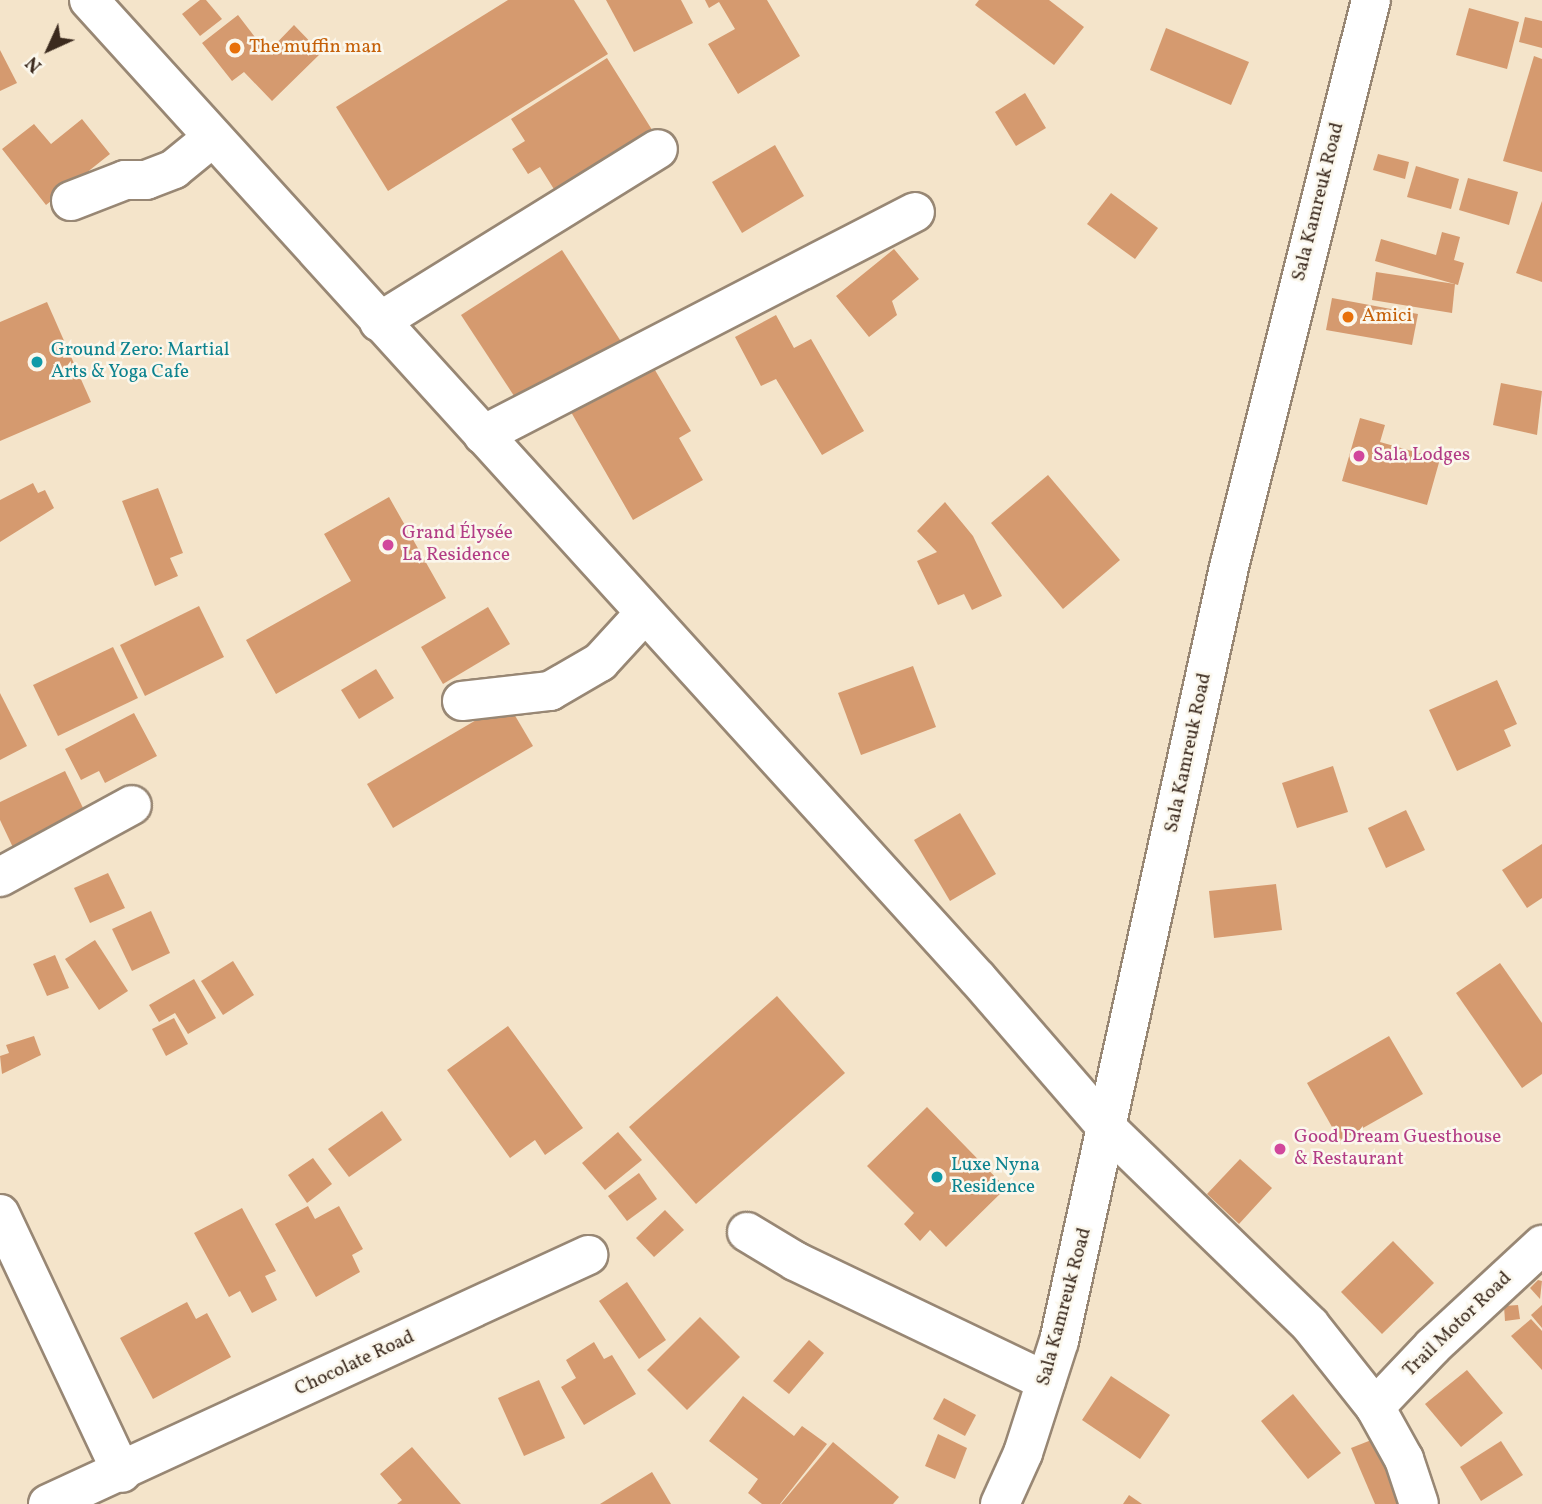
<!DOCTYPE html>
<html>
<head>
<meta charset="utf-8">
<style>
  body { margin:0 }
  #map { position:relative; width:1542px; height:1504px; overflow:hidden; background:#f4e4ca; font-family:Vollkorn,serif }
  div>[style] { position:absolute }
  .building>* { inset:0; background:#d59a6f }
  .roads { filter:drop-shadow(2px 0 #988774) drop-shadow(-2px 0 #988774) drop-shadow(0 2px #988774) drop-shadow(0 -2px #988774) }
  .minor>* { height:38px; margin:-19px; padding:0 19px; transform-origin:19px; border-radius:19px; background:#fff }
  .dots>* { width:19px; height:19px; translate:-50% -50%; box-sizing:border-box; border:4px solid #fbf7ec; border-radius:50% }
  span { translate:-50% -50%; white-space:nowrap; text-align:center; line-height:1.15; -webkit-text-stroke:5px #fbf7ec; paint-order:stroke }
  .food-label { font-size:19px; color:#c56008 }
  .left { translate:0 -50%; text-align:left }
  .street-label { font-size:19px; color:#3b2a1e }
  .culture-label { font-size:19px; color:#0d838f }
  .hotel-label { font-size:19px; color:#b23c85 }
  .north { position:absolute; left:14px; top:14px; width:70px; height:70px; -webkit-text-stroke:5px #fbf7ec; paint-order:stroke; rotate:225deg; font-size:19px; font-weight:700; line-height:28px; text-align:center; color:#3b2a1e }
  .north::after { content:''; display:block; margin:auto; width:24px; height:32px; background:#3b2a1e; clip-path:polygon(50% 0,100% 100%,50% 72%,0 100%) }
</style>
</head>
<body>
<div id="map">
  <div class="building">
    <div style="clip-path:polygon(200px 0,206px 0,222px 19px,200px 36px,182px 14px)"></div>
    <div style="clip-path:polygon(508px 0,574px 0,608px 54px,388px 191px,336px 107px)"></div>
    <div style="clip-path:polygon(606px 0,681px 0,693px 23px,634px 52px)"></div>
    <div style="clip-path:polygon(705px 0,767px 0,800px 56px,738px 94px,708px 44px,735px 29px,719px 2px,709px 8px)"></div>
    <div style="clip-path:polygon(979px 0,1049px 0,1084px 27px,1054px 65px,975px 5px)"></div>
    <div style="clip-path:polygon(1469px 8px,1519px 22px,1507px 69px,1456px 55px)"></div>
    <div style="clip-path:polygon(238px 15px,267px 53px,294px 25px,321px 53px,272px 101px,244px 72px,232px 81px,202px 43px)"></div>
    <div style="clip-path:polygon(1525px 17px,1542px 21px,1542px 48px,1519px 42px)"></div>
    <div style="clip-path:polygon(1166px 28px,1249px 62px,1231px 105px,1150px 70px)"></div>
    <div style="clip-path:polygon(0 50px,17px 83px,0 91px)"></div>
    <div style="clip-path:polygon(1534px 56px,1542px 59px,1542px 172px,1503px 161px)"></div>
    <div style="clip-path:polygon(607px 58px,654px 133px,557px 194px,540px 167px,528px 174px,512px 149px,525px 141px,511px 119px)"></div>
    <div style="clip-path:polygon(1025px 93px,1046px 128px,1016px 146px,995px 112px)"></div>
    <div style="clip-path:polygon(82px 119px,110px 154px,46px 205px,2px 149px,34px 124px,51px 144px)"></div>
    <div style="clip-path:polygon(775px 145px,804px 196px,742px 233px,712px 182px)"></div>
    <div style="clip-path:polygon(1378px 154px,1409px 162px,1405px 179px,1373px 170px)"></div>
    <div style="clip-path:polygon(1416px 166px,1459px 179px,1451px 209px,1407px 197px)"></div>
    <div style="clip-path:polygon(1468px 178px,1518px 192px,1509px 225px,1459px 210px)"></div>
    <div style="clip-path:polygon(1111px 193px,1158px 228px,1135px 259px,1087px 224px)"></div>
    <div style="clip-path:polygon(1542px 201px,1542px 282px,1516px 273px)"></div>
    <div style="clip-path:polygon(1442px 232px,1460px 237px,1454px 260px,1464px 263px,1458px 285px,1375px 261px,1381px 239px,1436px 255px)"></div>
    <div style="clip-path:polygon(894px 249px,919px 279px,892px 301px,897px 315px,869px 337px,836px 296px)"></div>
    <div style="clip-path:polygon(562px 250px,622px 343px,522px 408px,461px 315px)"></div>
    <div style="clip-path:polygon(1376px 272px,1455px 284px,1452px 313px,1372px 300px)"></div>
    <div style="clip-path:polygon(1332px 298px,1418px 314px,1412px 345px,1326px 330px)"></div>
    <div style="clip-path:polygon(47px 302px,91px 402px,0 441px,0 322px)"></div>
    <div style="clip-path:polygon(776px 315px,794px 348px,811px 339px,864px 431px,822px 455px,776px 379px,761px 386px,735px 337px)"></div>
    <div style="clip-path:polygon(652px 365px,691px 431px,679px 438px,703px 480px,633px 520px,571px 412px)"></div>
    <div style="clip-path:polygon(1501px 383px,1542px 391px,1537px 435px,1493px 425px)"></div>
    <div style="clip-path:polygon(1360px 418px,1385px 425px,1380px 442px,1440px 459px,1427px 505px,1342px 481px)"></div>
    <div style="clip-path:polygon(1048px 475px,1120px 560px,1063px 609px,991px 523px)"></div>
    <div style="clip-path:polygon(33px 483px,38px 493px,45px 490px,54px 508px,0 542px,0 500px)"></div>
    <div style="clip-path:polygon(158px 488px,183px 553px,170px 558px,178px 576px,155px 586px,122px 501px)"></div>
    <div style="clip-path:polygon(389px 497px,446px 598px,276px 694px,246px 640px,351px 581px,324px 534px)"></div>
    <div style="clip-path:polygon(945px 502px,973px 536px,1002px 596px,972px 610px,964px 594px,938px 605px,917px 561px,937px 552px,917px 531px)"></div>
    <div style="clip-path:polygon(199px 606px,224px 657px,145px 696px,120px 645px)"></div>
    <div style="clip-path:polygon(488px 607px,510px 644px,443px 684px,421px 647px)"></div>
    <div style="clip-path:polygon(113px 647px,138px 698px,58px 736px,33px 685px)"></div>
    <div style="clip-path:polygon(913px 666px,936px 727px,861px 755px,838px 693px)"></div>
    <div style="clip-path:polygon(376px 669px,394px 698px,359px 719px,341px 690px)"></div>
    <div style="clip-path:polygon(1497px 680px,1517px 724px,1504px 730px,1511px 746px,1457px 771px,1429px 710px)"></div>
    <div style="clip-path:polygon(0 693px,27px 746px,0 760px)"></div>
    <div style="clip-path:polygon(507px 702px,533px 746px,393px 828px,367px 784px)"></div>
    <div style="clip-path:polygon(134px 713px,157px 756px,105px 783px,99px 771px,81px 780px,65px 749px)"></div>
    <div style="clip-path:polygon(1333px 766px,1348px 812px,1297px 828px,1282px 783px)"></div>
    <div style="clip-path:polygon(65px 771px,85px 812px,18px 858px,0 820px,0 802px)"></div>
    <div style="clip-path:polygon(1406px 810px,1425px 850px,1386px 868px,1368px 828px)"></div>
    <div style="clip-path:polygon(960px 813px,996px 874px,950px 901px,914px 840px)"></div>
    <div style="clip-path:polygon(1542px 844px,1542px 898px,1527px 908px,1502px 870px)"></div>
    <div style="clip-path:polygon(108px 873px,125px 908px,90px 923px,74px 888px)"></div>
    <div style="clip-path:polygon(1276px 884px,1282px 930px,1214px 938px,1209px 891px)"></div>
    <div style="clip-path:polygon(151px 911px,170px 953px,132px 971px,112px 929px)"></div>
    <div style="clip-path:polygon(95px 940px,128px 991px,99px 1010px,65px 959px)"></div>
    <div style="clip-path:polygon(55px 955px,69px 988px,47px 996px,33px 964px)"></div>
    <div style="clip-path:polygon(233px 961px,254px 995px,223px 1015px,201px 981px)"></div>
    <div style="clip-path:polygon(1500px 963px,1542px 1023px,1542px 1074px,1522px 1088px,1456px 993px)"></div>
    <div style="clip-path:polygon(194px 979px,216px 1018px,188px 1034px,175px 1013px,159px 1022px,149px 1005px)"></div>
    <div style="clip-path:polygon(777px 996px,845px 1073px,696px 1204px,629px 1127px)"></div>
    <div style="clip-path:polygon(174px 1018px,188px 1044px,166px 1056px,152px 1029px)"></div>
    <div style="clip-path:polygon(508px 1026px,583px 1128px,545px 1155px,535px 1140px,510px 1158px,447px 1070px)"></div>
    <div style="clip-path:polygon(34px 1036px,41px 1055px,2px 1074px,0 1056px,9px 1053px,6px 1045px)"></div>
    <div style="clip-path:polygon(1389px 1036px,1423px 1094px,1340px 1141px,1307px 1083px)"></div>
    <div style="clip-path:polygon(927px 1107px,1006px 1188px,946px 1247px,930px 1230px,920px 1241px,904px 1224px,914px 1213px,867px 1166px)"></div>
    <div style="clip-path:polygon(382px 1111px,402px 1140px,349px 1177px,328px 1149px)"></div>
    <div style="clip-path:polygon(618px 1132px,642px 1160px,605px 1190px,582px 1163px)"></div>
    <div style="clip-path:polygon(313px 1158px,332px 1184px,307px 1203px,288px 1175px)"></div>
    <div style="clip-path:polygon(1240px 1159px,1272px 1188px,1239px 1224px,1207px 1194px)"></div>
    <div style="clip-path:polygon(639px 1173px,657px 1199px,627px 1221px,608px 1196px)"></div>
    <div style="clip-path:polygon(308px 1206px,315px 1219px,339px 1206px,363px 1249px,352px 1255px,360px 1272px,316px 1297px,275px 1224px)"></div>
    <div style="clip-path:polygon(242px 1208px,276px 1271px,265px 1276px,277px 1300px,252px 1313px,240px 1291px,229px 1297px,194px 1233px)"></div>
    <div style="clip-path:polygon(665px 1210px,684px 1230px,654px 1257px,636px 1238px)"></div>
    <div style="clip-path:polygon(1393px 1241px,1434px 1283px,1382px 1334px,1341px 1292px)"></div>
    <div style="clip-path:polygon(1538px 1280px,1542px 1281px,1540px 1299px,1530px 1288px)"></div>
    <div style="clip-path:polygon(627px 1282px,666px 1340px,639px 1359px,599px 1301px)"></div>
    <div style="clip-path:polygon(187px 1302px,196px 1319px,207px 1313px,231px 1357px,153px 1399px,120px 1338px)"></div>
    <div style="clip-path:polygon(1518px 1305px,1520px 1319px,1505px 1321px,1504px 1306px)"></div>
    <div style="clip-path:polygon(1542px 1305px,1542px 1328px,1531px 1315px)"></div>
    <div style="clip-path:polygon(700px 1317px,740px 1357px,687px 1410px,647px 1370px)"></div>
    <div style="clip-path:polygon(1531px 1319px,1542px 1331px,1542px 1370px,1511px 1336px)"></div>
    <div style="clip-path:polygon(809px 1340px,824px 1353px,789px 1394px,773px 1381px)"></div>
    <div style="clip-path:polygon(594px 1342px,604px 1359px,612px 1355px,636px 1394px,584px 1425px,561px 1387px,576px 1378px,566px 1360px)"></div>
    <div style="clip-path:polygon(1467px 1370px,1503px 1413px,1461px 1447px,1425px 1404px)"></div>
    <div style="clip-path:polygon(1111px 1376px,1170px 1415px,1140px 1459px,1082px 1420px)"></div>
    <div style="clip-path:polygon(539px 1380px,565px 1438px,524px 1456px,498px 1398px)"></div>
    <div style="clip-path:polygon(1293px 1394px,1341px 1453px,1308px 1479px,1261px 1421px)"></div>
    <div style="clip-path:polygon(743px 1396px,794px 1436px,802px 1426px,827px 1444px,780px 1504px,762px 1504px,748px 1493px,758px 1479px,709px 1441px)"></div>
    <div style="clip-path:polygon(944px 1398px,976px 1415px,965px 1436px,933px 1419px)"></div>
    <div style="clip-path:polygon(938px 1434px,967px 1448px,955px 1479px,925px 1466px)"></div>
    <div style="clip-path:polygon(1379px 1437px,1407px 1504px,1375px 1504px,1351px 1448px)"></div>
    <div style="clip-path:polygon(1501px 1441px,1523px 1475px,1481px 1501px,1460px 1467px)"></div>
    <div style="clip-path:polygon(833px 1442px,899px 1497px,893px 1504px,781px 1504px)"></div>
    <div style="clip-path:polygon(412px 1447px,461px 1504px,397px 1504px,402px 1500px,380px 1474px)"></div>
    <div style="clip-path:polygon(652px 1472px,671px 1504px,600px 1504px)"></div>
    <div style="clip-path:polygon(1129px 1495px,1142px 1504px,1123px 1504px)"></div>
  </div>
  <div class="roads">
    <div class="minor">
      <div style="left:89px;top:0;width:1322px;rotate:47.76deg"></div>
      <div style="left:978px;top:979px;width:198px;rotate:49.1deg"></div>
      <div style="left:1108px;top:1129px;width:281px;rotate:44.1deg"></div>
      <div style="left:1310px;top:1325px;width:105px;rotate:51.6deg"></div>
      <div style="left:1375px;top:1407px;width:60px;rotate:60.9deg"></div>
      <div style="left:1404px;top:1459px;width:47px;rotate:71.6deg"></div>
      <div style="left:71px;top:201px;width:58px;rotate:-21.3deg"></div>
      <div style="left:125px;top:180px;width:21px"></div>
      <div style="left:146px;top:180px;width:30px;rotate:-21deg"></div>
      <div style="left:174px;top:169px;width:49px;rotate:-39.2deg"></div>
      <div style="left:379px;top:322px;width:328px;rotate:-31.8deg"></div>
      <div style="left:483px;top:435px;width:486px;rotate:-27.3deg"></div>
      <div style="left:462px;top:701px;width:89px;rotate:-6.5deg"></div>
      <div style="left:550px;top:691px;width:58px;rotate:-30.1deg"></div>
      <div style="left:600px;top:662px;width:65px;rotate:-47.5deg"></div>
      <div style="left:0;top:877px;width:150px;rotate:-28.6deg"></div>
      <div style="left:0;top:1214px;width:286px;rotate:64.8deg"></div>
      <div style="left:747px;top:1232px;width:56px;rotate:31.1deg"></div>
      <div style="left:795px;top:1261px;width:278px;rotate:25.6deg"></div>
      <div style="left:1375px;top:1407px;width:84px;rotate:-46.4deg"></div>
      <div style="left:1433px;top:1346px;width:149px;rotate:-42.8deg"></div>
      <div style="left:48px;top:1504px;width:595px;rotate:-24.75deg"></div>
      <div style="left:1000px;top:1504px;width:56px;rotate:-65.7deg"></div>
      <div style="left:1023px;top:1453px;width:118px;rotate:-72.2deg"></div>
      <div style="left:1059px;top:1341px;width:792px;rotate:-77.61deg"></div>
      <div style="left:1229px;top:567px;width:585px;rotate:-75.94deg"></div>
    </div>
  </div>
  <div class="dots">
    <div style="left:235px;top:48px;background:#e8710a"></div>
    <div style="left:1348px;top:317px;background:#e8710a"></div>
    <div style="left:37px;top:362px;background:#0f9aa8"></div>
    <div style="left:1359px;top:456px;background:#d1479c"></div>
    <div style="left:388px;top:545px;background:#d1479c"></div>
    <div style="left:1280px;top:1149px;background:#d1479c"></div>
    <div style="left:937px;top:1177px;background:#0f9aa8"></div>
  </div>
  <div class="food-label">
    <span class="left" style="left:249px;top:48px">The muffin man</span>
    <span class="left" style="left:1362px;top:317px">Amici</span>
  </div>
  <div class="street-label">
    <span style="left:1319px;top:202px;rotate:-76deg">Sala Kamreuk Road</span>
    <span style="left:1189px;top:753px;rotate:-78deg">Sala Kamreuk Road</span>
    <span style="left:1065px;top:1307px;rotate:-75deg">Sala Kamreuk Road</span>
    <span style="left:1458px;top:1325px;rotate:-44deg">Trail Motor Road</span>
    <span style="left:355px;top:1364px;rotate:-25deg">Chocolate Road</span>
  </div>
  <div class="culture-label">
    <span class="left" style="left:51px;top:362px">Ground Zero: Martial<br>Arts &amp; Yoga Cafe</span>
    <span class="left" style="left:951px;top:1177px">Luxe Nyna<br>Residence</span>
  </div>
  <div class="hotel-label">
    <span class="left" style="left:1373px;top:456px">Sala Lodges</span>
    <span class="left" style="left:402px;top:545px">Grand Élysée<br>La Residence</span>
    <span class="left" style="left:1294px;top:1149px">Good Dream Guesthouse<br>&amp; Restaurant</span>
  </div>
  <div class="north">N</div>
</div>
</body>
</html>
